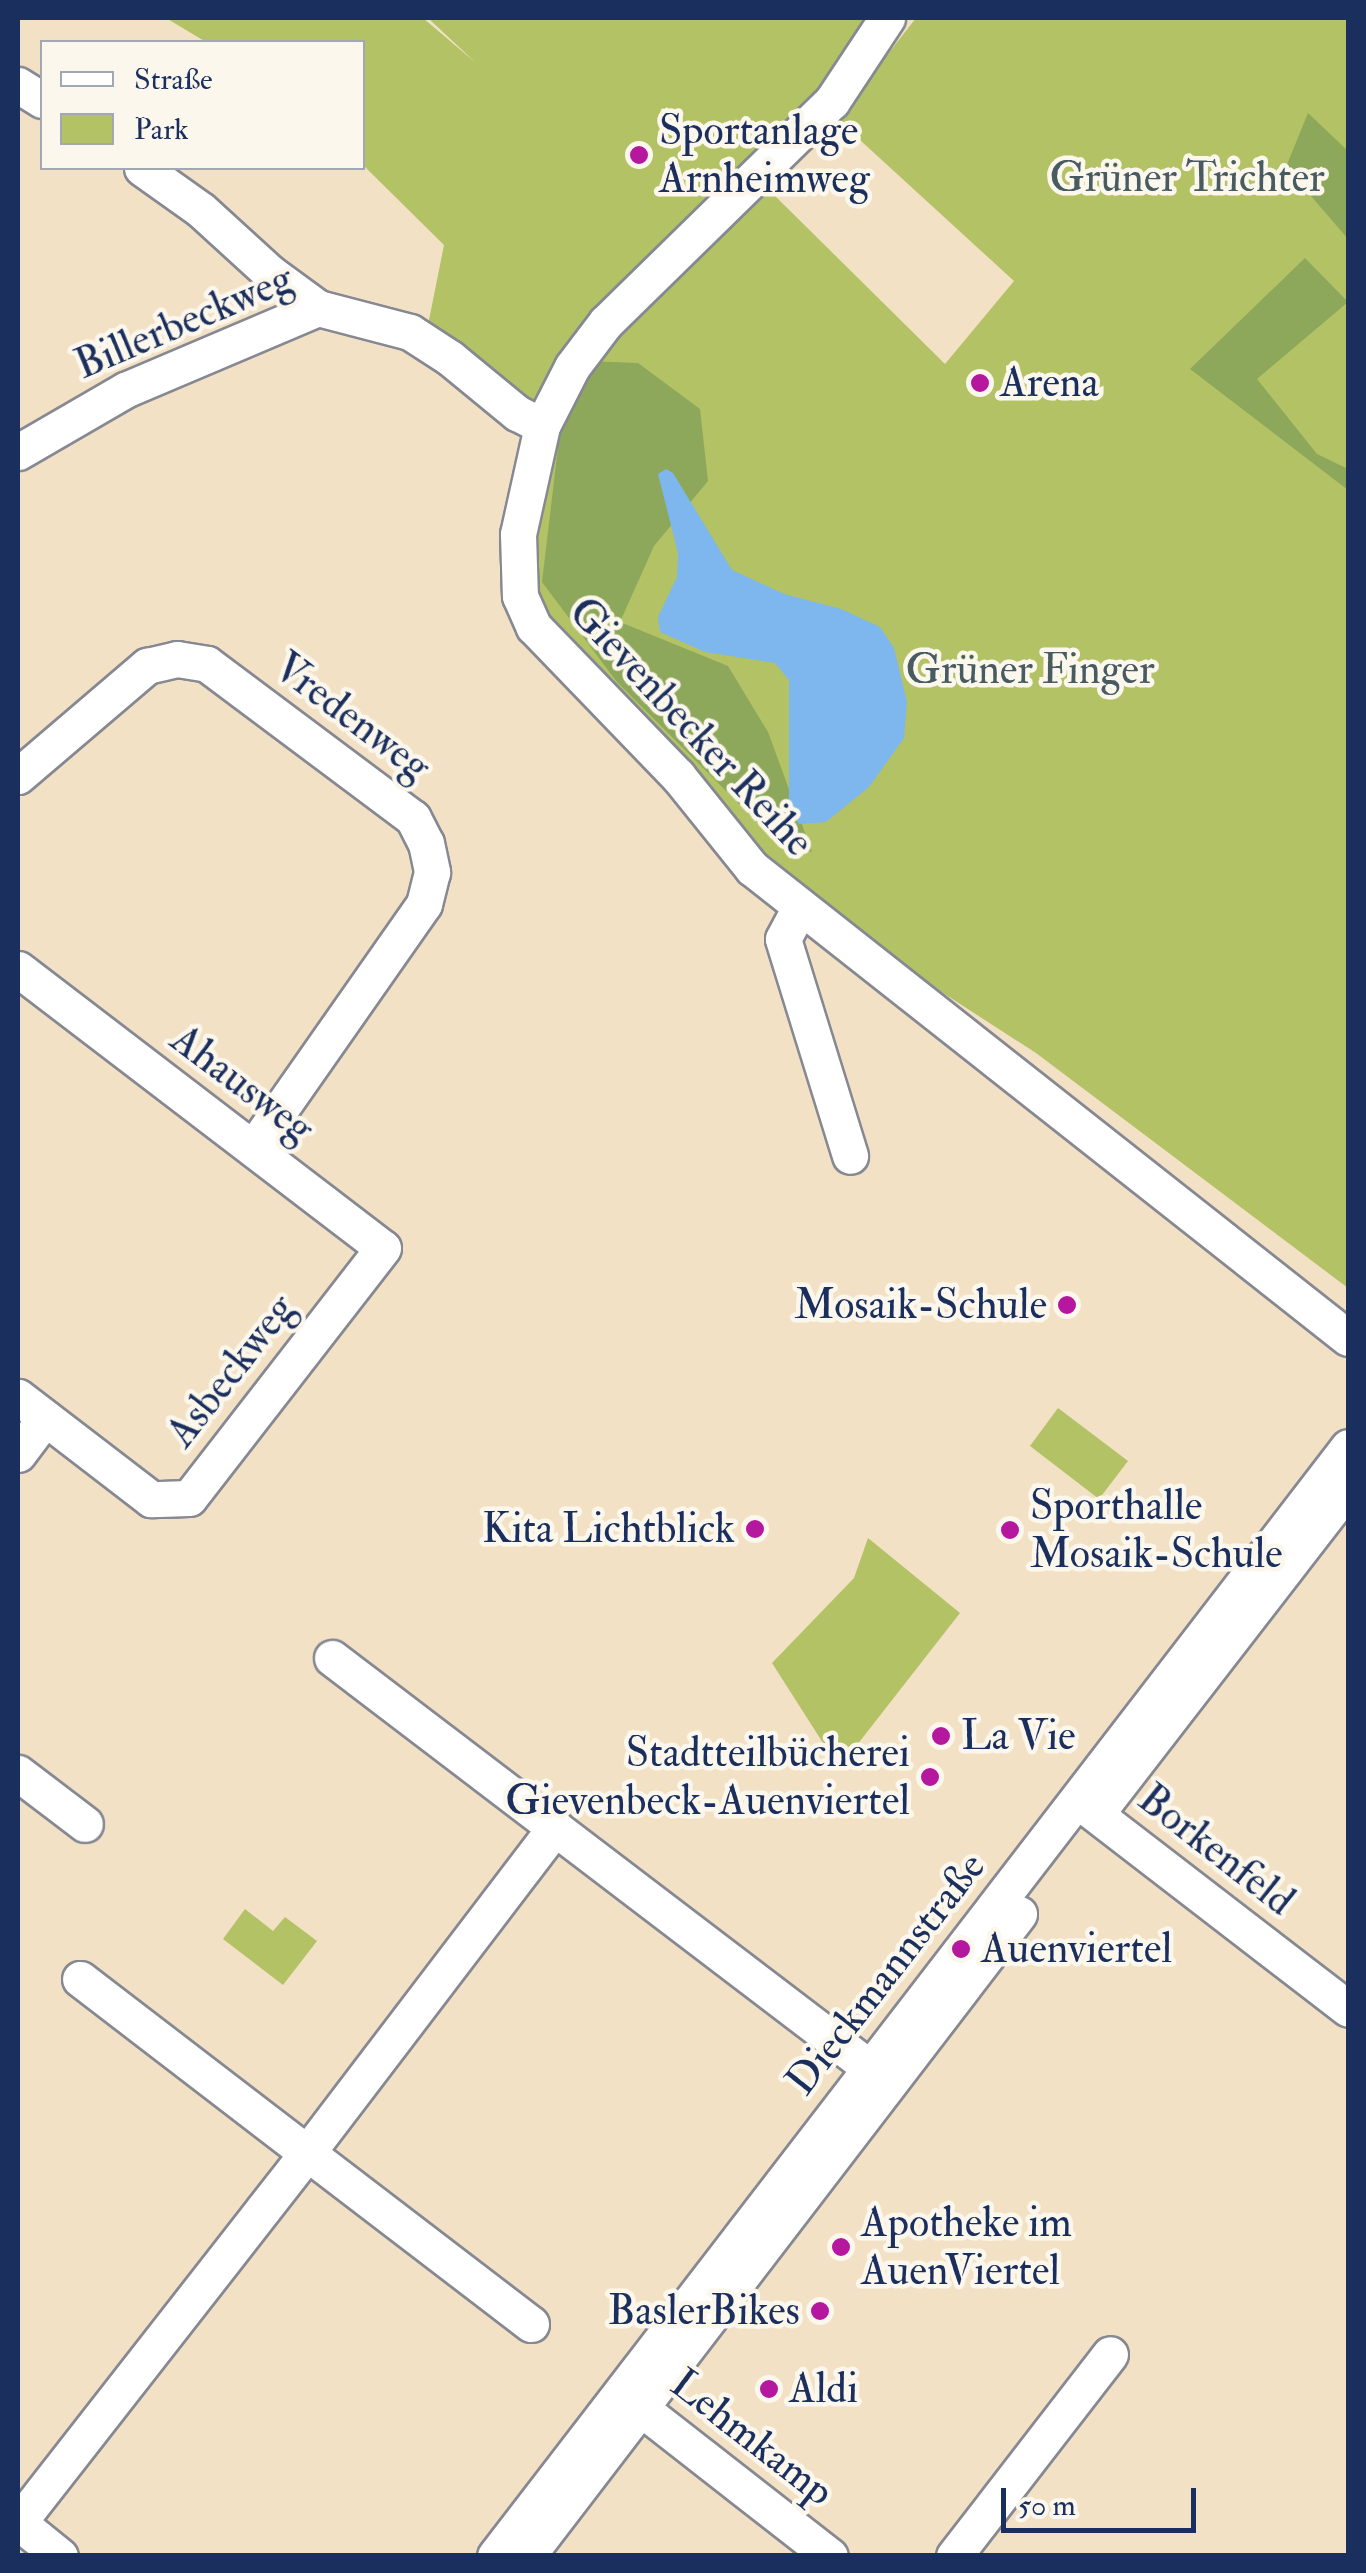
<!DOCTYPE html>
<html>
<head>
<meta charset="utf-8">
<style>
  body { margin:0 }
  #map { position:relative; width:1366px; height:2573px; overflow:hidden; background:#f2e1c5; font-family:"IM FELL Double Pica",serif }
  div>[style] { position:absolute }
  .green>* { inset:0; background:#b2c264 }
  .forest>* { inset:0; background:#8da85a }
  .water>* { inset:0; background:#7eb6ee }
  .roads { filter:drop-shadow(2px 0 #868892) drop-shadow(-2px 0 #868892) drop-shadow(0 2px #868892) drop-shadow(0 -2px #868892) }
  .minor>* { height:35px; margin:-17.5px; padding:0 17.5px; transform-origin:17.5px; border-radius:17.5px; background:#fff }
  .dots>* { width:28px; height:28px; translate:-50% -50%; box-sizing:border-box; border:5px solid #fbf7ec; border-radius:50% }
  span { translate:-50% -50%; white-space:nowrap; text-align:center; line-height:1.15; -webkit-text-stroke:9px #fbf7ec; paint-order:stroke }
  .poi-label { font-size:42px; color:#1b2f5e }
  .left { translate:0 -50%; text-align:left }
  .right { translate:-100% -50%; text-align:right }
  .park-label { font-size:42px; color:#485b60 }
  .street-label { font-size:42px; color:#1b2f5e }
  .frame { position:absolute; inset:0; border:20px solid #1b2f5e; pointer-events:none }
  .legend { position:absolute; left:40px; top:40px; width:325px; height:130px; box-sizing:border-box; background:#fbf7ec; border:2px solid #a1a7b3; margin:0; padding:12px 18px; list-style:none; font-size:30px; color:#1b2f5e }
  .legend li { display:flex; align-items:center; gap:20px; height:50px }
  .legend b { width:50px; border:2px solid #a1a7b3 }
  .scale { position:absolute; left:1001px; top:2488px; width:195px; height:45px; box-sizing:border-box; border:5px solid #1b2f5e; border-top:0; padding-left:12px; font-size:30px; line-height:35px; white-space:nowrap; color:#1b2f5e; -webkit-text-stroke:8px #fbf7ec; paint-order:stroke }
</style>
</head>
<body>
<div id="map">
  <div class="green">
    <div style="clip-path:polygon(166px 18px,423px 18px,476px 63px,428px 18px,870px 18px,823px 90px,530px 426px,425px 340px,444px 245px,363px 165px,362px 42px,206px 42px)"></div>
    <div style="clip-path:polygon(916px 18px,1348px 18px,1348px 1288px,1036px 1053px,802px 902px,543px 624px,521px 574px,543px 439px,605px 353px,744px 208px,771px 192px,945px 364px,1014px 281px,837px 119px)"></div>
    <div style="clip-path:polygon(1058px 1408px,1128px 1461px,1099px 1499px,1030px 1446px)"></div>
    <div style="clip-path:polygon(868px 1538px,960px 1613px,839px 1768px,772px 1663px,854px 1578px)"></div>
    <div style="clip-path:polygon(245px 1909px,273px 1931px,285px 1917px,317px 1941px,283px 1985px,223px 1939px)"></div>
  </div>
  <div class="forest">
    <div style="clip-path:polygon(1308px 113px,1348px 151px,1348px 239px,1286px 167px)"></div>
    <div style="clip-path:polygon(1305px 258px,1348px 302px,1257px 379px,1317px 454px,1348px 469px,1348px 490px,1190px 369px)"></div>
    <div style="clip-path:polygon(584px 361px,638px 363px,700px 409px,708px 481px,654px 546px,620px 622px,728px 666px,768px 732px,812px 852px,781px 846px,617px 682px,542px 582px,559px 439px)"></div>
  </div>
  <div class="water">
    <div style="clip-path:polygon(666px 469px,673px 473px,732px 570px,784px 594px,841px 609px,880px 627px,894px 648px,907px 702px,904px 738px,869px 787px,826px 822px,799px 824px,789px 805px,789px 680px,775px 663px,705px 652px,660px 632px,658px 617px,677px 577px,678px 553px,658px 474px)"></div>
  </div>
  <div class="roads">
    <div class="minor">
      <div style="left:887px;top:18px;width:100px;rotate:123.5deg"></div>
      <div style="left:832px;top:101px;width:316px;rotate:135.6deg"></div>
      <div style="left:606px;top:322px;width:56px;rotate:127.1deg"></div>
      <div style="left:572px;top:367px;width:66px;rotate:117deg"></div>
      <div style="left:542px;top:426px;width:111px;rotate:102.5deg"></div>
      <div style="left:518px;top:534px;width:62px;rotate:88.2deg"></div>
      <div style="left:520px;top:596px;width:34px;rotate:66deg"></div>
      <div style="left:534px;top:627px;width:207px;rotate:46deg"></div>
      <div style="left:678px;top:776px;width:118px;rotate:51.2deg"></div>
      <div style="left:752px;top:868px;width:759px;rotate:38.26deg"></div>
      <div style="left:18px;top:85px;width:28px;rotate:32deg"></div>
      <div style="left:142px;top:168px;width:72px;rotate:35.4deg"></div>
      <div style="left:201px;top:210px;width:92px;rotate:42.4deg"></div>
      <div style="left:269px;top:272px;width:61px;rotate:36.3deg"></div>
      <div style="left:18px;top:452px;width:124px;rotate:-30.1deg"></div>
      <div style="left:125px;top:390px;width:210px;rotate:-23deg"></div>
      <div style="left:318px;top:308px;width:95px;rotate:14.6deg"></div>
      <div style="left:410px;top:332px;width:48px;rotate:33deg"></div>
      <div style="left:450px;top:358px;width:87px;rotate:39.4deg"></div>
      <div style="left:517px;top:413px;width:28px;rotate:27deg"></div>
      <div style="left:18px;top:776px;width:170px;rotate:-40.5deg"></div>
      <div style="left:147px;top:666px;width:31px;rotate:-13deg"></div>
      <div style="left:177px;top:659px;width:30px;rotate:9deg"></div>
      <div style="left:207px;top:664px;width:257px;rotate:36.8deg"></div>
      <div style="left:413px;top:818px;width:28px;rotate:63deg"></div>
      <div style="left:426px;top:843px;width:30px;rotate:78deg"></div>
      <div style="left:432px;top:872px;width:33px;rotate:104deg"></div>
      <div style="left:424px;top:904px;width:298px;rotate:125deg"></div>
      <div style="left:800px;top:907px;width:36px;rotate:118deg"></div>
      <div style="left:783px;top:939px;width:227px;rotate:72.8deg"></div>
      <div style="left:18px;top:969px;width:459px;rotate:37.4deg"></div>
      <div style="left:383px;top:1248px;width:316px;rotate:127.8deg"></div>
      <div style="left:189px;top:1498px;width:38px;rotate:178deg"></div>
      <div style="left:151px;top:1499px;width:168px;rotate:-142.5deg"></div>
      <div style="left:18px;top:1454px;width:45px;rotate:-53.1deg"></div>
      <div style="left:332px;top:1658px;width:280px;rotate:37.3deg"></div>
      <div style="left:18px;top:1773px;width:84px;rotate:37.3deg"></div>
      <div style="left:1077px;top:1800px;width:342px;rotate:37.6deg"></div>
      <div style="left:1106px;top:1801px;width:396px;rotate:-52.3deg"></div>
      <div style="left:531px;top:2324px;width:282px;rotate:-142.6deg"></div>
      <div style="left:307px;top:2153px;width:409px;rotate:-52.7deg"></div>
      <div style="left:555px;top:1828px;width:420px;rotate:37.3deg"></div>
      <div style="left:625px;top:2396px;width:260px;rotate:38deg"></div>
      <div style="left:18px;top:2522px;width:54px;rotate:39deg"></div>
      <div style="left:18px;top:2523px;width:469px;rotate:-52deg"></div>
      <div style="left:307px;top:2153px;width:286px;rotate:-142.5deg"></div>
      <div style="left:495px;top:2556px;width:1399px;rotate:-52.43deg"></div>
      <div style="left:527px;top:2556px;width:809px;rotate:-52.54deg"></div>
      <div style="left:954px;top:2556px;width:255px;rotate:-52.3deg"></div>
    </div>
  </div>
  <div class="dots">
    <div style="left:639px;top:155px;background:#b5179e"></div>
    <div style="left:980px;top:383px;background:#b5179e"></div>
    <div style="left:1067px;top:1305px;background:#b5179e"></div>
    <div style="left:755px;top:1529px;background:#b5179e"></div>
    <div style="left:1010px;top:1530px;background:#b5179e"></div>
    <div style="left:941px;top:1736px;background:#b5179e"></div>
    <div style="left:930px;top:1777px;background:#b5179e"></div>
    <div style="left:961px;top:1949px;background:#b5179e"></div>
    <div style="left:841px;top:2247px;background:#b5179e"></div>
    <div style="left:820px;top:2311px;background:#b5179e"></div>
    <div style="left:769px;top:2389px;background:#b5179e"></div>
  </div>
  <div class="poi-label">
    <span class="left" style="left:659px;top:155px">Sportanlage<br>Arnheimweg</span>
    <span class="left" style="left:1000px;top:383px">Arena</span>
    <span class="right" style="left:1047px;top:1305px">Mosaik-Schule</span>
    <span class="left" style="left:1030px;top:1530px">Sporthalle<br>Mosaik-Schule</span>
    <span class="right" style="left:735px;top:1529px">Kita Lichtblick</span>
    <span class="left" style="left:961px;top:1736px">La Vie</span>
    <span class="right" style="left:910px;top:1777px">Stadtteilbücherei<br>Gievenbeck-Auenviertel</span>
    <span class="left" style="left:981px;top:1949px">Auenviertel</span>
    <span class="left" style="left:861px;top:2247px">Apotheke im<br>AuenViertel</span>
    <span class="right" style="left:800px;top:2311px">BaslerBikes</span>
    <span class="left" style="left:789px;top:2389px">Aldi</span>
  </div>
  <div class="park-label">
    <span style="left:1187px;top:178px">Grüner Trichter</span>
    <span style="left:1030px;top:670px">Grüner Finger</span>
  </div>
  <div class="street-label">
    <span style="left:184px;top:322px;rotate:-23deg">Billerbeckweg</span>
    <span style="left:352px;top:717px;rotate:37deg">Vredenweg</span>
    <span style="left:691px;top:727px;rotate:47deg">Gievenbecker Reihe</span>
    <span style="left:242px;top:1084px;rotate:37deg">Ahausweg</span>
    <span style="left:231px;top:1371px;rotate:-52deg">Asbeckweg</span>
    <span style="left:1216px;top:1850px;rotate:38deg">Borkenfeld</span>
    <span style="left:886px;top:1974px;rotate:-52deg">Dieckmannstraße</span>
    <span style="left:752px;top:2438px;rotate:38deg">Lehmkamp</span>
  </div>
  <div class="frame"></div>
  <ul class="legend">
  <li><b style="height:12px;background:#fff"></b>Straße</li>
  <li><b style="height:28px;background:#b2c264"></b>Park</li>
  </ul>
  <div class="scale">50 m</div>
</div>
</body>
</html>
